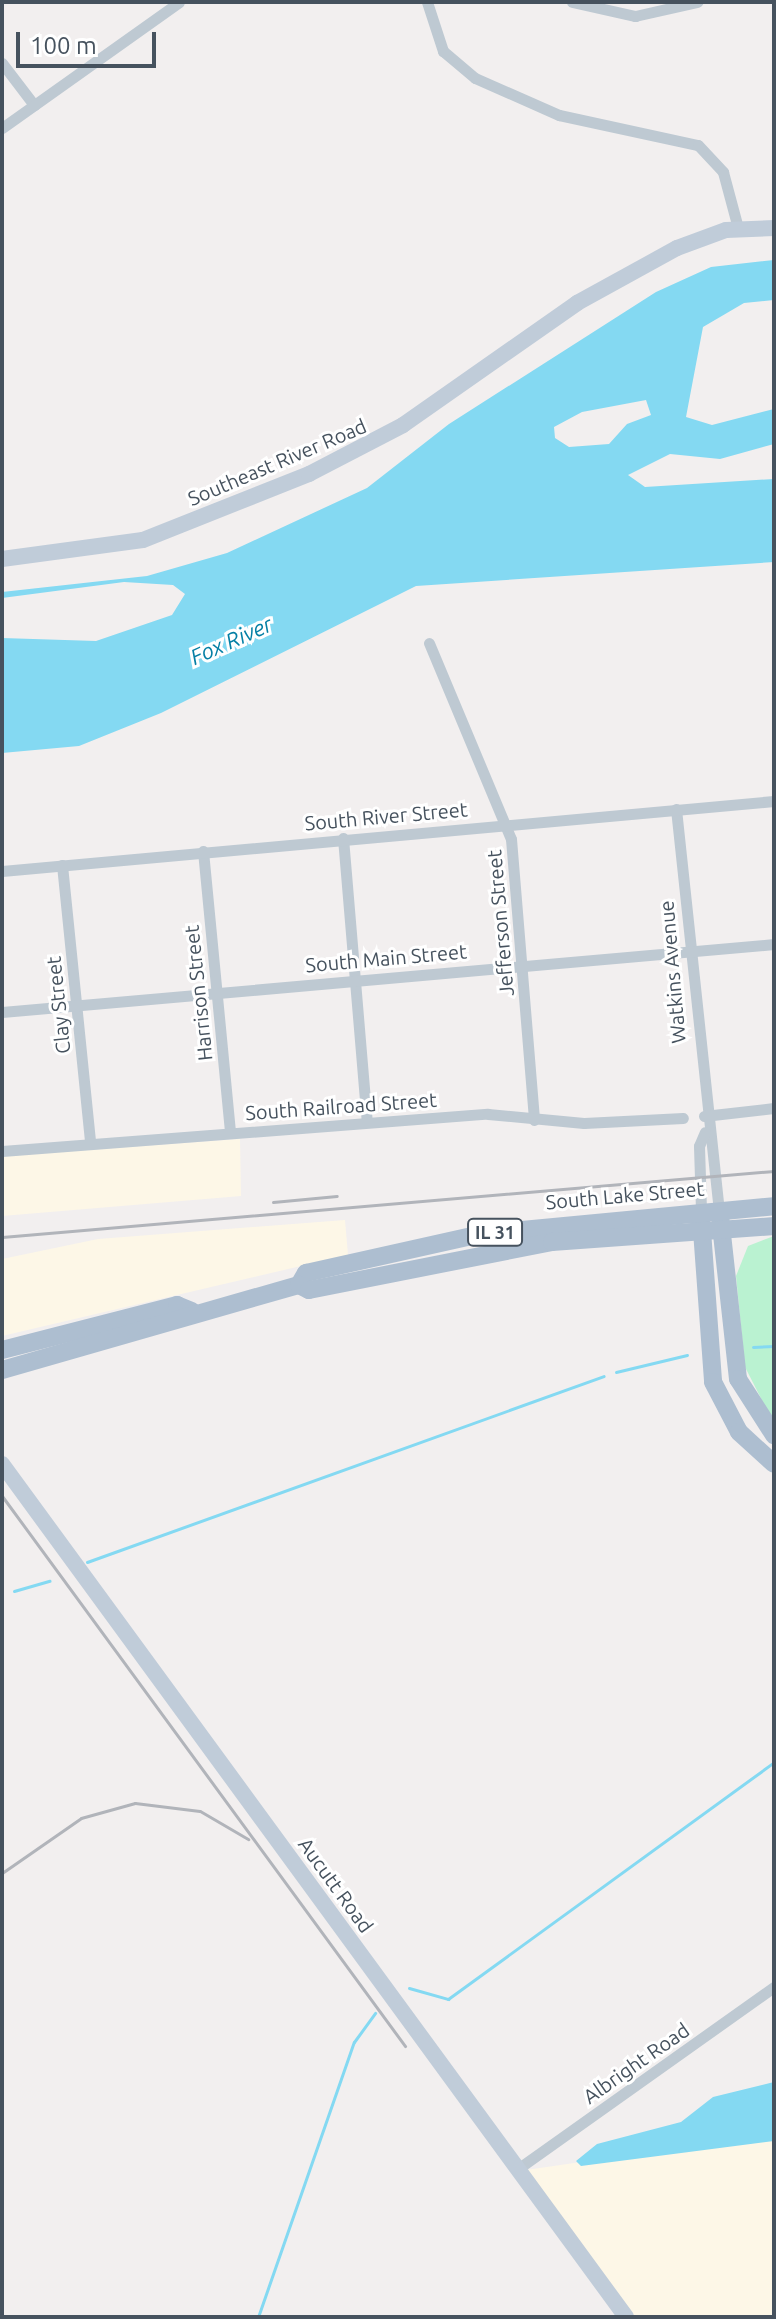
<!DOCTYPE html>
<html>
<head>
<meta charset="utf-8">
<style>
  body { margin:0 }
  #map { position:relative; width:776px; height:2319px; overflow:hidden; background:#f2efef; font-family:Ubuntu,sans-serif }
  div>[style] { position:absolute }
  .commercial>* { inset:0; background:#fdf7e7 }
  .green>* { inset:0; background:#baf2d1 }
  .water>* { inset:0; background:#84d9f2 }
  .stream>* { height:3px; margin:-1.5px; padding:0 1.5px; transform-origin:1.5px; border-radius:1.5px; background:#84d9f2 }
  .street>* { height:11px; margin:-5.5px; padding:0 5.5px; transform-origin:5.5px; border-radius:5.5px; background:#bec9d2 }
  .secondary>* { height:16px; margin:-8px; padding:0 8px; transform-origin:8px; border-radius:8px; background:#c0ccd9 }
  .primary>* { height:18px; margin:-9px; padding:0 9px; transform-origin:9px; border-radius:9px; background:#adbed0 }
  .rail>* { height:3px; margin:-1.5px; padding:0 1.5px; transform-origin:1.5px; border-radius:1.5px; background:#b1b4ba }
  span { translate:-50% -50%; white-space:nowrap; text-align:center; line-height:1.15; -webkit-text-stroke:6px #fff; paint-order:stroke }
  .shield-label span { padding:2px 6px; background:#fff; border:2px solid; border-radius:6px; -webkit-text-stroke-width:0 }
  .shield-label { font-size:18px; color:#46525e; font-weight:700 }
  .street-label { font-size:20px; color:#46525e }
  .water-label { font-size:22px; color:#047fa5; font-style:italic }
  .frame { position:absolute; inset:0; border:4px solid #46525e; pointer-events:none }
  .scale { position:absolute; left:16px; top:32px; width:140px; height:36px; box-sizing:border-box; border:4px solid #46525e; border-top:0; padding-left:10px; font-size:24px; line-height:28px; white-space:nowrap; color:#46525e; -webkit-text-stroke:6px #fff; paint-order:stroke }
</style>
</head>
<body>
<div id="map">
  <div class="commercial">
    <div style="clip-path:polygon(240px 1139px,241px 1196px,2px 1216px,2px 1156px)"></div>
    <div style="clip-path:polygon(345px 1220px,348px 1255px,2px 1336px,2px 1259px,98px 1239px)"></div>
    <div style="clip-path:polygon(774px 2134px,774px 2317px,633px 2317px,526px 2170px)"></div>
  </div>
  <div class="green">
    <div style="clip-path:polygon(774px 1236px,774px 1424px,745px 1367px,736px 1276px,748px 1246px)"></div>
  </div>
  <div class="water">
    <div style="clip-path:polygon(evenodd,774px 260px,774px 300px,744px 303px,703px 327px,686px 417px,712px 425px,774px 409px,774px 444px,720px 459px,670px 454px,628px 475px,645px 487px,774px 479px,774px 562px,416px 586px,161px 713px,79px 746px,2px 753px,2px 638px,96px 641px,172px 615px,185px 594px,173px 585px,124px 582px,2px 598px,2px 592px,147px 576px,227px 553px,367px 488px,449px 424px,656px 292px,711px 267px,774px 260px,646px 400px,651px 415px,627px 424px,609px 444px,569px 447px,555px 438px,554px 427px,582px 412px,646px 400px)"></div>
    <div style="clip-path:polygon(774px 2082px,774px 2141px,581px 2166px,576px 2161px,597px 2144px,681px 2122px,713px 2097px)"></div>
  </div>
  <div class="stream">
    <div style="left:753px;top:1347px;width:21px;rotate:-3deg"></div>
    <div style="left:616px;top:1372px;width:73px;rotate:-13.5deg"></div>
    <div style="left:87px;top:1562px;width:549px;rotate:-19.79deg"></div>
    <div style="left:14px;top:1591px;width:37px;rotate:-16deg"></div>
    <div style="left:409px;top:1988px;width:41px;rotate:15.8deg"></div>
    <div style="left:448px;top:1999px;width:403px;rotate:-36deg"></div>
    <div style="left:258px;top:2317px;width:291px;rotate:-70.8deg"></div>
    <div style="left:354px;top:2042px;width:36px;rotate:-54deg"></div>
  </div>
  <div class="street">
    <div style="left:427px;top:2px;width:52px;rotate:71.9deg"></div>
    <div style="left:443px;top:51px;width:42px;rotate:40.2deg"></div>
    <div style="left:475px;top:78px;width:92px;rotate:23.8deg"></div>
    <div style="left:559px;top:115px;width:142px;rotate:12.2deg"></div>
    <div style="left:698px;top:145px;width:37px;rotate:47deg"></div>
    <div style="left:723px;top:172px;width:58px;rotate:75deg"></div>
    <div style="left:572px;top:2px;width:65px;rotate:12.5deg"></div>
    <div style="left:635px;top:16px;width:64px;rotate:-12.7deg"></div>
    <div style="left:2px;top:63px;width:53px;rotate:52.7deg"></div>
    <div style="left:2px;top:128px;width:217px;rotate:-35.4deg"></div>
    <div style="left:429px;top:643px;width:212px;rotate:67.3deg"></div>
    <div style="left:511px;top:839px;width:282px;rotate:85.3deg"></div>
    <div style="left:676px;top:809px;width:402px;rotate:83.9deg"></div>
    <div style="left:343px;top:838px;width:284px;rotate:85.2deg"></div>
    <div style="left:203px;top:851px;width:282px;rotate:84.5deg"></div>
    <div style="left:62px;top:865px;width:279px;rotate:84.2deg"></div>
    <div style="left:2px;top:871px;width:775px;rotate:-5.18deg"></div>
    <div style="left:2px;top:1012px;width:775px;rotate:-5.03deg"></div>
    <div style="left:704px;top:1116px;width:70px;rotate:-6.5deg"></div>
    <div style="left:2px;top:1151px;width:487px;rotate:-4.4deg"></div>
    <div style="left:488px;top:1114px;width:96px;rotate:5.4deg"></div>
    <div style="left:584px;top:1123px;width:99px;rotate:-2.9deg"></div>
    <div style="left:701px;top:1210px;width:64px;rotate:-91.8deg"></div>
    <div style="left:699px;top:1146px;width:15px;rotate:-67deg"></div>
    <div style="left:519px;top:2168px;width:313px;rotate:-35.4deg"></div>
  </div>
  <div class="secondary">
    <div style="left:2px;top:559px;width:142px;rotate:-7.7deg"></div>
    <div style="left:143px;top:540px;width:179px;rotate:-21.7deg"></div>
    <div style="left:309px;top:474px;width:106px;rotate:-27.5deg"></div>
    <div style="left:403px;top:425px;width:213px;rotate:-35deg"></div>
    <div style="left:577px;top:303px;width:114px;rotate:-28.8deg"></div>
    <div style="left:677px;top:248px;width:52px;rotate:-20.2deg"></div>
    <div style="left:726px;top:230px;width:48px;rotate:-2.4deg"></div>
    <div style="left:2px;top:1464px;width:1057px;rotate:53.81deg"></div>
  </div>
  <div class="primary">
    <div style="left:720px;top:1216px;width:164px;rotate:83.7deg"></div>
    <div style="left:738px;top:1379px;width:67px;rotate:57.3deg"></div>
    <div style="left:701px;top:1217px;width:165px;rotate:85.8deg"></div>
    <div style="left:713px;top:1382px;width:56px;rotate:62.5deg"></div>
    <div style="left:739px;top:1432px;width:47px;rotate:42.4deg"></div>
    <div style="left:299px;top:1285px;width:14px;rotate:-60deg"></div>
    <div style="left:306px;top:1273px;width:178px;rotate:-12.6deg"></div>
    <div style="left:480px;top:1234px;width:295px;rotate:-5.4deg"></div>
    <div style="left:2px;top:1350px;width:181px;rotate:-14.4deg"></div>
    <div style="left:177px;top:1305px;width:16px;rotate:22deg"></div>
    <div style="left:2px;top:1370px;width:309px;rotate:-16deg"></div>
    <div style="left:299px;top:1285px;width:11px;rotate:27deg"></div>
    <div style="left:309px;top:1290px;width:248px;rotate:-11.2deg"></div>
    <div style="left:552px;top:1242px;width:223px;rotate:-4.1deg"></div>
  </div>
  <div class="rail">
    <div style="left:273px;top:1202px;width:64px;rotate:-5.4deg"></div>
    <div style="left:2px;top:1237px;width:775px;rotate:-4.89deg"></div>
    <div style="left:2px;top:1496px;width:682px;rotate:53.77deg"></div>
    <div style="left:2px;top:1873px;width:96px;rotate:-34.8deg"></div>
    <div style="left:81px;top:1818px;width:56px;rotate:-15.5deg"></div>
    <div style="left:135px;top:1803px;width:65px;rotate:7deg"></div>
    <div style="left:200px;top:1811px;width:56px;rotate:30.3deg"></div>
  </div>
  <div class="shield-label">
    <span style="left:495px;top:1232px">IL 31</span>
  </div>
  <div class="street-label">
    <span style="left:277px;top:462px;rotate:-23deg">Southeast River Road</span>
    <span style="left:386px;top:816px;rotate:-5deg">South River Street</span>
    <span style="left:500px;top:923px;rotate:-95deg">Jefferson Street</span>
    <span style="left:386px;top:958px;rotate:-5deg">South Main Street</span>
    <span style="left:672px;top:972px;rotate:-95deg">Watkins Avenue</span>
    <span style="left:198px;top:993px;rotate:-96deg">Harrison Street</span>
    <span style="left:58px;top:1005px;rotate:-96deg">Clay Street</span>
    <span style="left:341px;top:1106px;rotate:-4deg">South Railroad Street</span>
    <span style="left:625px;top:1195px;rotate:-5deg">South Lake Street</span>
    <span style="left:336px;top:1885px;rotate:54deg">Aucutt Road</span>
    <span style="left:636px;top:2063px;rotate:-35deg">Albright Road</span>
  </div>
  <div class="water-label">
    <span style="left:231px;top:640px;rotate:-24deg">Fox River</span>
  </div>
  <div class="frame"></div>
  <div class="scale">100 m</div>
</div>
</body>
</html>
